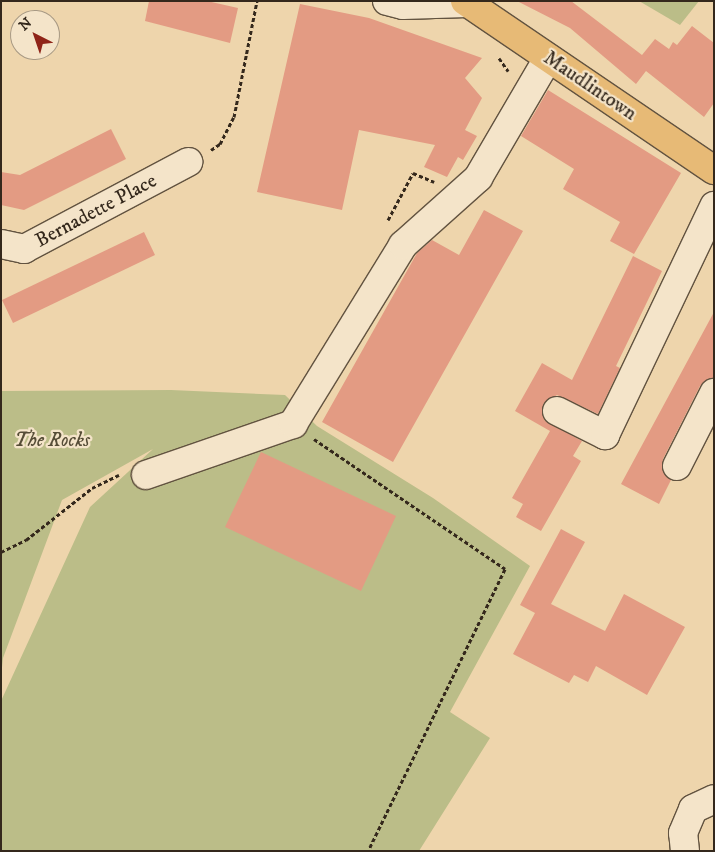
<!DOCTYPE html>
<html>
<head>
<meta charset="utf-8">
<style>
  body { margin:0 }
  #map { position:relative; width:715px; height:852px; overflow:hidden; background:#eed5ac; font-family:"IM FELL DW Pica",serif }
  div>[style] { position:absolute }
  .green>* { inset:0; background:#bbbd88 }
  .building>* { inset:0; background:#e39b83 }
  .path>* { height:3px; margin-top:-1.5px; transform-origin:0; background:repeating-linear-gradient(90deg,#34281c 0 4px,transparent 0 6.5px) }
  .roads { filter:drop-shadow(1px 0 #625340) drop-shadow(-1px 0 #625340) drop-shadow(0 1px #625340) drop-shadow(0 -1px #625340) }
  .minor>* { height:28px; margin:-14px; padding:0 14px; transform-origin:14px; border-radius:14px; background:#f4e4c9 }
  .major>* { height:28px; margin:-14px; padding:0 14px; transform-origin:14px; border-radius:14px; background:#e7ba76 }
  span { translate:-50% -50%; white-space:nowrap; text-align:center; line-height:1.15; -webkit-text-stroke:4.5px #f4e4c9; paint-order:stroke }
  .street-label { font-size:20px; color:#34281c }
  .park-label { font-size:20px; color:#564d37; font-style:italic }
  .frame { position:absolute; inset:0; border:2px solid #34281c; pointer-events:none }
  .north { position:absolute; left:10px; top:10px; width:50px; height:50px; box-sizing:border-box; background:#f4e4c9; border:1px solid #a79984; border-radius:50%; rotate:319deg; font-size:14px; font-weight:700; line-height:20px; text-align:center; color:#34281c }
  .north::after { content:''; display:block; margin:auto; width:18px; height:22px; background:#8f2418; clip-path:polygon(50% 0,100% 100%,50% 72%,0 100%) }
</style>
</head>
<body>
<div id="map">
  <div class="green">
    <div style="clip-path:polygon(639px 1px,699px 1px,680px 25px)"></div>
    <div style="clip-path:polygon(171px 390px,285px 395px,317px 426px,433px 498px,530px 566px,450px 712px,490px 738px,419px 851px,1px 851px,1px 701px,90px 507px,153px 449px,62px 500px,3px 658px,1px 677px,1px 391px)"></div>
  </div>
  <div class="building">
    <div style="clip-path:polygon(149px 1px,207px 1px,238px 8px,230px 43px,145px 21px)"></div>
    <div style="clip-path:polygon(517px 1px,571px 1px,642px 55px,655px 39px,669px 49px,673px 42px,677px 45px,692px 26px,714px 43px,714px 103px,704px 117px,646px 71px,636px 84px,570px 28px)"></div>
    <div style="clip-path:polygon(300px 4px,369px 18px,482px 58px,465px 78px,482px 98px,465px 130px,477px 136px,463px 160px,458px 157px,447px 177px,424px 167px,435px 145px,359px 130px,342px 210px,257px 192px)"></div>
    <div style="clip-path:polygon(548px 90px,681px 173px,634px 254px,610px 241px,620px 222px,563px 189px,574px 169px,521px 136px)"></div>
    <div style="clip-path:polygon(111px 129px,126px 159px,24px 210px,1px 205px,1px 172px,20px 175px)"></div>
    <div style="clip-path:polygon(484px 210px,523px 231px,393px 462px,322px 422px,417px 253px,432px 240px,459px 255px)"></div>
    <div style="clip-path:polygon(144px 232px,155px 255px,13px 323px,2px 300px)"></div>
    <div style="clip-path:polygon(633px 256px,662px 271px,616px 366px,620px 368px,598px 414px,557px 395px,543px 404px,544px 420px,582px 441px,573px 456px,581px 461px,541px 531px,516px 517px,523px 504px,512px 498px,550px 431px,515px 411px,542px 363px,572px 380px)"></div>
    <div style="clip-path:polygon(714px 312px,714px 377px,700px 386px,663px 459px,664px 474px,671px 480px,659px 504px,621px 484px)"></div>
    <div style="clip-path:polygon(261px 452px,396px 516px,361px 591px,225px 527px)"></div>
    <div style="clip-path:polygon(561px 529px,585px 542px,551px 604px,605px 631px,624px 594px,685px 627px,647px 695px,596px 666px,588px 682px,574px 675px,569px 683px,513px 654px,535px 613px,520px 605px)"></div>
  </div>
  <div class="path">
    <div style="left:499px;top:58px;width:16px;rotate:55deg"></div>
    <div style="left:211px;top:150px;width:11px;rotate:-34deg"></div>
    <div style="left:220px;top:144px;width:30px;rotate:-63deg"></div>
    <div style="left:234px;top:117px;width:118px;rotate:-78.8deg"></div>
    <div style="left:388px;top:220px;width:53px;rotate:-62deg"></div>
    <div style="left:413px;top:173px;width:23px;rotate:23deg"></div>
    <div style="left:314px;top:439px;width:231px;rotate:34.2deg"></div>
    <div style="left:505px;top:569px;width:314px;rotate:115.9deg"></div>
    <div style="left:1px;top:552px;width:28px;rotate:-26deg"></div>
    <div style="left:26px;top:540px;width:84px;rotate:-38.2deg"></div>
    <div style="left:92px;top:488px;width:30px;rotate:-26deg"></div>
  </div>
  <div class="roads">
    <div class="minor">
      <div style="left:387px;top:1px;width:16px;rotate:14deg"></div>
      <div style="left:403px;top:5px;width:64px;rotate:-1.8deg"></div>
      <div style="left:1px;top:244px;width:24px;rotate:12deg"></div>
      <div style="left:24px;top:249px;width:186px;rotate:-27.9deg"></div>
      <div style="left:557px;top:411px;width:54px;rotate:26.6deg"></div>
      <div style="left:605px;top:435px;width:254px;rotate:-64.5deg"></div>
      <div style="left:677px;top:466px;width:82px;rotate:-63.1deg"></div>
      <div style="left:146px;top:475px;width:156px;rotate:-19.1deg"></div>
      <div style="left:293px;top:424px;width:210px;rotate:-58.4deg"></div>
      <div style="left:403px;top:245px;width:101px;rotate:-41.8deg"></div>
      <div style="left:478px;top:178px;width:139px;rotate:-59.7deg"></div>
      <div style="left:685px;top:851px;width:18px;rotate:-96deg"></div>
      <div style="left:683px;top:833px;width:26px;rotate:-67deg"></div>
      <div style="left:693px;top:809px;width:23px;rotate:-25deg"></div>
    </div>
    <div class="major">
      <div style="left:465px;top:1px;width:301px;rotate:34.2deg"></div>
    </div>
  </div>
  <div class="street-label">
    <span style="left:590px;top:86px;rotate:34deg">Maudlintown</span>
    <span style="left:96px;top:211px;rotate:-28deg">Bernadette Place</span>
  </div>
  <div class="park-label">
    <span style="left:52px;top:440px">The Rocks</span>
  </div>
  <div class="frame"></div>
  <div class="north">N</div>
</div>
</body>
</html>
